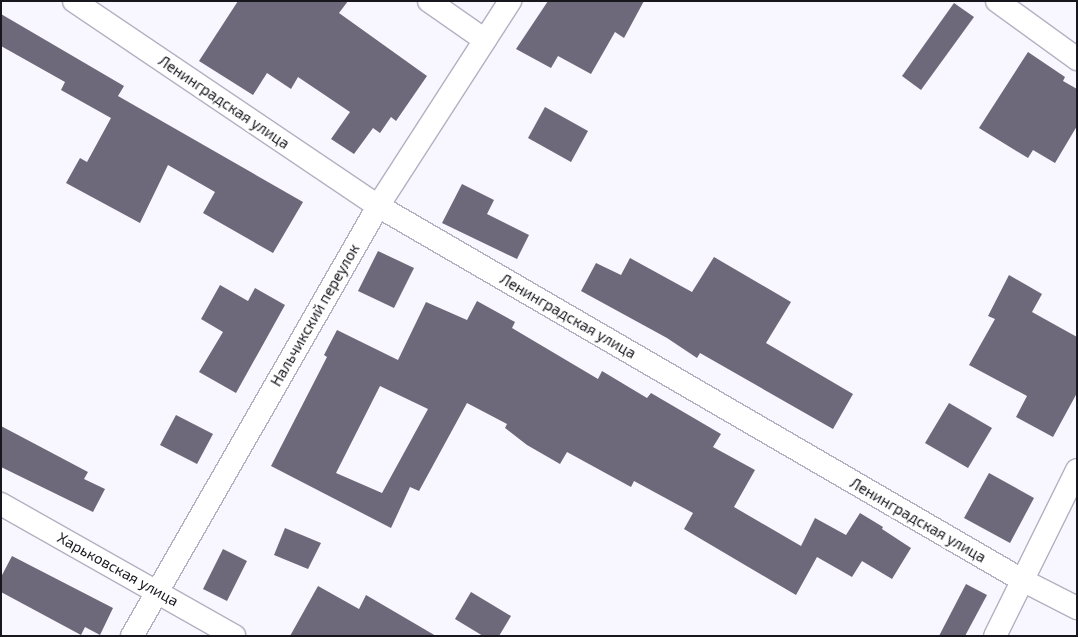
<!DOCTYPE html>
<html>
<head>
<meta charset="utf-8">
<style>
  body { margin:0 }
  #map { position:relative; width:1078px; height:637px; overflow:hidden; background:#f8f6fe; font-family:"Exo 2",sans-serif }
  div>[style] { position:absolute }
  .building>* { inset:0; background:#6e697a }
  .roads { filter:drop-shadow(1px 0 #b4b0c2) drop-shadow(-1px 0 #b4b0c2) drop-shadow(0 1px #b4b0c2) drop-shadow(0 -1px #b4b0c2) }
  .minor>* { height:22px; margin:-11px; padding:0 11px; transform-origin:11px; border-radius:11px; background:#fff }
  span { translate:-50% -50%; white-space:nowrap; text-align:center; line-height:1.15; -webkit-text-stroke:5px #fff; paint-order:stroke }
  .street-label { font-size:15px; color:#19171e }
  .frame { position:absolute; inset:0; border:2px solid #19171e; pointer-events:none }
</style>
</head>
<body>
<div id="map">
  <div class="building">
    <div style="clip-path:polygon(238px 1px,348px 1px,339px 13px,427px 76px,396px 121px,391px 117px,380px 133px,373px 128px,354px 154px,331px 139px,350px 112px,298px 77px,291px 89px,267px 73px,253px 95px,199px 61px)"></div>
    <div style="clip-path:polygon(548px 1px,644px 1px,624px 38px,615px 32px,591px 74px,558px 56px,551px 68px,516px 49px)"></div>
    <div style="clip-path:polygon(954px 3px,974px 17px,921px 90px,902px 76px)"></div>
    <div style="clip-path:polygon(1px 14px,124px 86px,118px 96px,303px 202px,273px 253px,203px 213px,215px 192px,168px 165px,140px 223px,66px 183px,80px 158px,87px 162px,111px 118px,61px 90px,65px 82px,1px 46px)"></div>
    <div style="clip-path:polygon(1028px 52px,1065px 77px,1063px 81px,1077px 89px,1077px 126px,1055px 163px,1033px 150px,1028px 158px,979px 128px)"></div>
    <div style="clip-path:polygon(545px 107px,588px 131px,571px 162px,528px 138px)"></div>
    <div style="clip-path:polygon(462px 184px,494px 200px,487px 214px,529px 235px,517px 259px,442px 223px)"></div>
    <div style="clip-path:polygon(378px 251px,414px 268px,394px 308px,358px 291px)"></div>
    <div style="clip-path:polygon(714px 257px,791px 302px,766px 343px,853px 394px,833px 429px,700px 353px,697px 358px,667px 338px,581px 291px,596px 263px,621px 275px,630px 258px,692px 292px)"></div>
    <div style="clip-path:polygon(1009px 275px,1042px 294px,1032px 312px,1077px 337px,1077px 393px,1053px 437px,1016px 417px,1027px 396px,969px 365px,995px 319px,988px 316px)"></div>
    <div style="clip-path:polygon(220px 285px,248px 301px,255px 288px,285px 305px,236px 393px,199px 372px,223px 332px,201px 319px)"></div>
    <div style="clip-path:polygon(evenodd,477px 301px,515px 322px,512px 328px,598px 379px,602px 371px,647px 398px,651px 393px,721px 434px,713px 447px,755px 470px,734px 507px,801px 546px,815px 518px,846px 535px,860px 513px,883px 527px,882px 529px,911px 548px,892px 579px,862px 561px,852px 577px,817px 557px,796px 595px,684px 529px,693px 513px,634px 481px,631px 487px,567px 452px,560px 464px,527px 445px,505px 428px,507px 424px,467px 403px,419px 491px,410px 487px,391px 528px,271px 466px,327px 357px,324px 355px,337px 330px,398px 360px,426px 302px,467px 320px,477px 301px,380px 386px,428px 409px,382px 493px,336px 473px,380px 386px)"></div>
    <div style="clip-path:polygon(949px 403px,992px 428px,968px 468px,925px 443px)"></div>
    <div style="clip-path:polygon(176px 415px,213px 434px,197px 464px,160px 445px)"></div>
    <div style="clip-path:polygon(1px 426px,88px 472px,84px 479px,105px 489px,93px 512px,1px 467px)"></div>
    <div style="clip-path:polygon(989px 473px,1034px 498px,1010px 543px,964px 518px)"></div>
    <div style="clip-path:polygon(285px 528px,321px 543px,308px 569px,274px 555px)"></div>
    <div style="clip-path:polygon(223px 549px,247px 561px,227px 601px,203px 589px)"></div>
    <div style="clip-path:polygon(12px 556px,113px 608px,100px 635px,85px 627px,81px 635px,1px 592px,1px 577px)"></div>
    <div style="clip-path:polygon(966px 584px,987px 595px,965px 636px,939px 636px)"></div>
    <div style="clip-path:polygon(318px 586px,359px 609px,366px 595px,436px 636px,290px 636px)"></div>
    <div style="clip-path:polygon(471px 592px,511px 616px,499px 636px,483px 636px,455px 619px)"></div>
  </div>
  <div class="roads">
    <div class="minor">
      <div style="left:74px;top:1px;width:367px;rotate:34deg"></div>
      <div style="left:378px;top:206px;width:745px;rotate:30.15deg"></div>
      <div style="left:1022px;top:580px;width:62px;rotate:27deg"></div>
      <div style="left:429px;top:1px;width:68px;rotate:34.9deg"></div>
      <div style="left:997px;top:1px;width:99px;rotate:35.9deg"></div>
      <div style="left:1px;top:504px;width:268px;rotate:29.5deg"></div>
      <div style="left:132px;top:636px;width:495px;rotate:-60.2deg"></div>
      <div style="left:378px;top:206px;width:244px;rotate:-57.2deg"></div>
      <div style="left:995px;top:636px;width:185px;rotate:-63.7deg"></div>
    </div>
  </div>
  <div class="street-label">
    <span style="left:224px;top:102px;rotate:34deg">Ленинградская улица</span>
    <span style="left:315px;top:315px;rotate:-60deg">Нальчикский переулок</span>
    <span style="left:568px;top:316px;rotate:30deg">Ленинградская улица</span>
    <span style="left:918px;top:520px;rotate:30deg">Ленинградская улица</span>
    <span style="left:118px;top:569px;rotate:29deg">Харьковская улица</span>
  </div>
  <div class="frame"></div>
</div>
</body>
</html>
